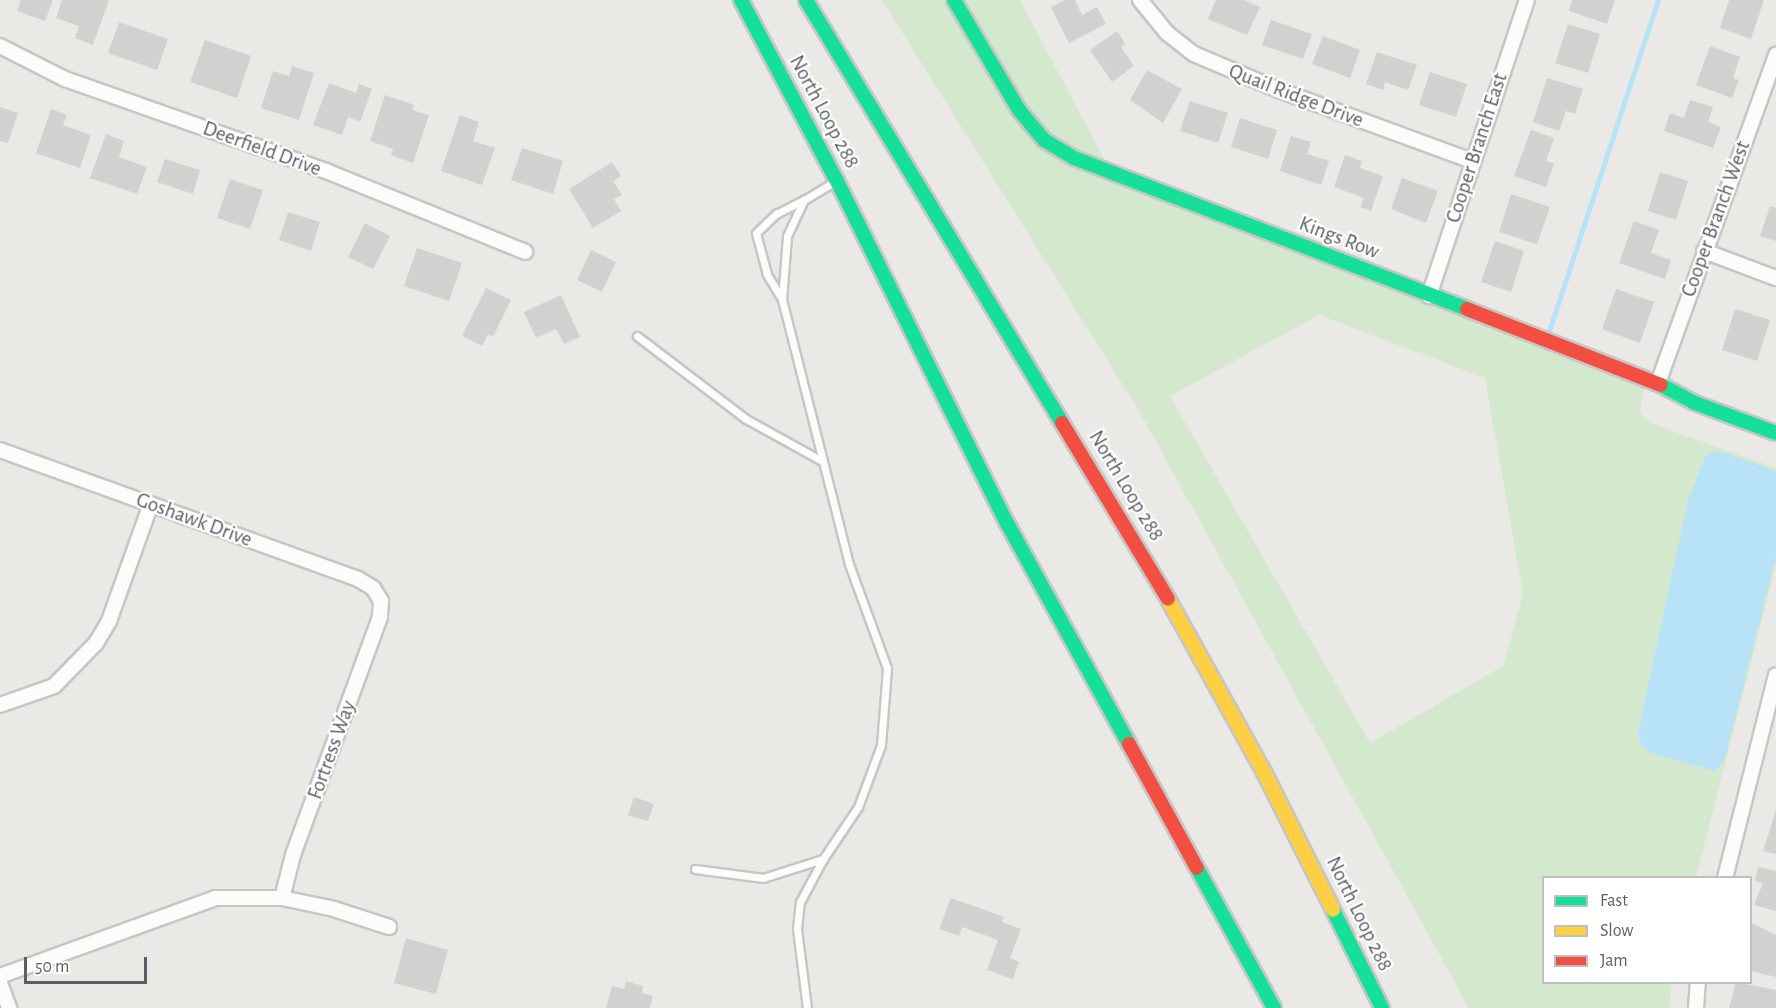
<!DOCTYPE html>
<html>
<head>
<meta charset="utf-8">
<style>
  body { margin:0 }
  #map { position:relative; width:1776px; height:1008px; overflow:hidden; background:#ebe9e5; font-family:"Alegreya Sans",sans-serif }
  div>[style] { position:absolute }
  .green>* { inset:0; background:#d4e8ce }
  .water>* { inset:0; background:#b7e2f7 }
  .stream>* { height:5px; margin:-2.5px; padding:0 2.5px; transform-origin:2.5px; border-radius:2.5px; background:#b7e2f7 }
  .building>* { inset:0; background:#d3d1cf }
  .roads { filter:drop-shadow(2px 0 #c6c6c5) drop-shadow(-2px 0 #c6c6c5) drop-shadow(0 2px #c6c6c5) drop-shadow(0 -2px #c6c6c5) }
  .lane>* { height:7px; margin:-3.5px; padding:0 3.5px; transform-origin:3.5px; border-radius:3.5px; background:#fcfcfb }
  .street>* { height:14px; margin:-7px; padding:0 7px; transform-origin:7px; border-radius:7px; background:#fcfcfb }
  .fast>* { height:14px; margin:-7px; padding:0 7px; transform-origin:7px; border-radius:7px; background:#16e098 }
  .slow>* { height:14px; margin:-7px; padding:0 7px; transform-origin:7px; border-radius:7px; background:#ffcf43 }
  .jam>* { height:14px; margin:-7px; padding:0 7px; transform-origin:7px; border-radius:7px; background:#f24e42 }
  span { translate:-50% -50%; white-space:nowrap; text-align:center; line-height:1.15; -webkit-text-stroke:4.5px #fff; paint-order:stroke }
  .street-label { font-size:21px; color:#5a5f64 }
  .legend { position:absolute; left:1542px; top:876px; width:210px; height:108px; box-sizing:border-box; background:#fff; border:2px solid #bdbfc1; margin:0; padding:8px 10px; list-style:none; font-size:18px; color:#5a5f64 }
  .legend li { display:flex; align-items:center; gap:12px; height:30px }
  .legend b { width:30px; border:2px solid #bdbfc1 }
  .scale { position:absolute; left:24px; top:957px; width:123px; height:27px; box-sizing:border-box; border:3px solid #5a5f64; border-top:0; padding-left:8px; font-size:18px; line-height:21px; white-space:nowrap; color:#5a5f64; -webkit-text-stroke:4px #fff; paint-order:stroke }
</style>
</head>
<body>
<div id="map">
  <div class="green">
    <div style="clip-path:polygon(evenodd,882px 0,1020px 0,1112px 174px,1645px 379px,1640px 413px,1653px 424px,1776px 468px,1776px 565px,1696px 877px,1544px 878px,1544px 982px,1672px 983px,1669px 1008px,1469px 1008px,1139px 411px,882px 0,1319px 315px,1485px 378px,1523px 594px,1503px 666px,1370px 743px,1170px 396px,1319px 315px)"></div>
  </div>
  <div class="water">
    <div style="clip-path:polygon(1719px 451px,1776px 471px,1776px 557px,1724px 761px,1715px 771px,1650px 752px,1641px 745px,1638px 733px,1688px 500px,1706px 455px)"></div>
  </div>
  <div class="stream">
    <div style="left:1549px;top:331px;width:348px;rotate:-71.8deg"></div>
  </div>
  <div class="building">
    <div style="clip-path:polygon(21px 0,53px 0,45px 21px,17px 11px)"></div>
    <div style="clip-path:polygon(62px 0,109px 0,93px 45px,75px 38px,79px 26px,56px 18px)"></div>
    <div style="clip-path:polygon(1065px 0,1075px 0,1082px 15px,1097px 7px,1106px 24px,1069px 43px,1051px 7px)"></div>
    <div style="clip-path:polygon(1216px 0,1244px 0,1260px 7px,1247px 35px,1208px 19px)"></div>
    <div style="clip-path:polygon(1572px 0,1615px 0,1607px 24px,1569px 11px)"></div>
    <div style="clip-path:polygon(1729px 0,1764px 0,1751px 39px,1720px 28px)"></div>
    <div style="clip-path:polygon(1271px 20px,1312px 34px,1303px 59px,1262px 45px)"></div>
    <div style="clip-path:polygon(119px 22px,168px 39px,157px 70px,108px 53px)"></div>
    <div style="clip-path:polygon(1568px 24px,1600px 34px,1588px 73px,1555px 63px)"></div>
    <div style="clip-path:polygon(1117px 31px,1125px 44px,1121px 47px,1134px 66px,1112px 82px,1090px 50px)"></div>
    <div style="clip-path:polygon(1323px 36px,1360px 50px,1350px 78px,1312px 64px)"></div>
    <div style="clip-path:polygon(205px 40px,251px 56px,237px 98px,190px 82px)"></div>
    <div style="clip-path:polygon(1710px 46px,1740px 57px,1733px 78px,1739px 80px,1732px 98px,1696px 85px)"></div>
    <div style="clip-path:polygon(1377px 52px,1417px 65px,1408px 90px,1385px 82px,1383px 90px,1366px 84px)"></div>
    <div style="clip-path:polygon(292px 66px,314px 73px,299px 120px,261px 108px,273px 71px,289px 76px)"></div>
    <div style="clip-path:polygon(1147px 70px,1182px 89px,1163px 123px,1130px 100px)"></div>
    <div style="clip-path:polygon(1430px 72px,1467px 84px,1456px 117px,1419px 105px)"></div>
    <div style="clip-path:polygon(1547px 78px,1583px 89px,1575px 114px,1566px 111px,1559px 131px,1533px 122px)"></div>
    <div style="clip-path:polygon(329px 83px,356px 93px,359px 84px,372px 89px,360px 122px,348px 117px,342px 135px,313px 125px)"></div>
    <div style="clip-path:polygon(385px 95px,414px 105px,412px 110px,429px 115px,413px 163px,391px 155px,393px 149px,370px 141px)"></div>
    <div style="clip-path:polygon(1690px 100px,1713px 107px,1708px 122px,1721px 127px,1713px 148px,1664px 131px,1670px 113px,1684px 118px)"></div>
    <div style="clip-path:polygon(1190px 101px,1228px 113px,1218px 143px,1180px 131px)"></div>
    <div style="clip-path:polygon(0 107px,18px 113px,8px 143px,0 141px)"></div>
    <div style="clip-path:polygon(51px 109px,67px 115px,63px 125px,91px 135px,80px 168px,36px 153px)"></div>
    <div style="clip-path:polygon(460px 115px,479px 122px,473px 141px,495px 148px,482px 185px,441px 171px)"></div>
    <div style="clip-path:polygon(1240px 118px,1277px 130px,1268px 159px,1231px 147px)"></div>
    <div style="clip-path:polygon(1531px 130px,1554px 138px,1546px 161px,1554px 163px,1546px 187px,1514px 176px)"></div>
    <div style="clip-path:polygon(106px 134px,124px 141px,119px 157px,147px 167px,137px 194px,90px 178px)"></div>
    <div style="clip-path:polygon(1291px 136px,1311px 142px,1307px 154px,1329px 161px,1321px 185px,1280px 171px)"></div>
    <div style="clip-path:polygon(522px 148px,563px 161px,553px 194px,511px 180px)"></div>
    <div style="clip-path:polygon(1345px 155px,1362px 161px,1360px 168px,1383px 176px,1371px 211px,1360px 207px,1364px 198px,1334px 187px)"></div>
    <div style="clip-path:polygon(165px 159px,200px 170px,193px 194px,157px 182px)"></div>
    <div style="clip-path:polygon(612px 162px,621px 176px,613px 181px,622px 195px,614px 199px,621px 211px,593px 228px,569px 189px)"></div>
    <div style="clip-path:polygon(1660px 172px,1688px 181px,1676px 220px,1648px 211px)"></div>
    <div style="clip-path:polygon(1402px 178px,1438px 191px,1426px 223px,1391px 209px)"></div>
    <div style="clip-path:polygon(230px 179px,263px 190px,250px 229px,217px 218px)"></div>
    <div style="clip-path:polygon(1511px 194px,1550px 207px,1537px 244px,1499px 232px)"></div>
    <div style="clip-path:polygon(1770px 206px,1776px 208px,1776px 241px,1760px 236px)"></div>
    <div style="clip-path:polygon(288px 212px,320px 222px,311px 251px,279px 240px)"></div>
    <div style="clip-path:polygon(1634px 221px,1659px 230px,1651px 253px,1671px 260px,1665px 279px,1619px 263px)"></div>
    <div style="clip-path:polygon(365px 223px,390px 236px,373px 269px,348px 257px)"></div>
    <div style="clip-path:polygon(1495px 241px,1524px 251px,1511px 292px,1481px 282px)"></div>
    <div style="clip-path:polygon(417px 248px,462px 263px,449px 301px,404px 286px)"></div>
    <div style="clip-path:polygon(591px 250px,616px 262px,602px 292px,577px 280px)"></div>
    <div style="clip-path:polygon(486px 288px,511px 300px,493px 337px,488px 334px,482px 346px,462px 336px)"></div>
    <div style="clip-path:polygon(1616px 289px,1654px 302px,1640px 343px,1602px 329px)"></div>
    <div style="clip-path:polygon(561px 295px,580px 337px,564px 344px,556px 329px,536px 338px,524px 312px)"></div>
    <div style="clip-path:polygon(1735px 309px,1770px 320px,1757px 361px,1722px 350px)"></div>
    <div style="clip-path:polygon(634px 797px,654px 804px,648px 821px,628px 815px)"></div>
    <div style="clip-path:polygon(1776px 810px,1776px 854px,1763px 851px)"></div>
    <div style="clip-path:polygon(1758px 867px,1776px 871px,1776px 911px,1754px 905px,1763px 883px,1755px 881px)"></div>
    <div style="clip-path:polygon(951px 898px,1004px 917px,1002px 922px,1021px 929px,1010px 958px,1019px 962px,1013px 979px,987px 970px,998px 940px,962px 927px,959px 936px,939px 929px)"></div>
    <div style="clip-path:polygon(1750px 922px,1776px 935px,1776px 977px,1750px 971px)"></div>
    <div style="clip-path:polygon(406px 938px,448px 950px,436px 994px,394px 983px)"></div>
    <div style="clip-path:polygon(626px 981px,643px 986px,642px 993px,653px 996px,650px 1008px,606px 1008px,612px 986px,624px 989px)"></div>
    <div style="clip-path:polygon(1736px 982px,1776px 990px,1776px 1008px,1729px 1008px)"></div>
  </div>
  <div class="roads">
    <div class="lane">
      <div style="left:780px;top:296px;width:26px;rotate:-121deg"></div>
      <div style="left:767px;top:274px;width:42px;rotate:-105deg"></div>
      <div style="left:756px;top:233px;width:28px;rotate:-44deg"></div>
      <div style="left:776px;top:214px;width:31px;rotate:-27deg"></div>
      <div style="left:637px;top:336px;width:137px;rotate:37.3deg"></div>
      <div style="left:746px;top:419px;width:87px;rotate:28.9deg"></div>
      <div style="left:695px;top:869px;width:69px;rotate:7.5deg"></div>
      <div style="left:763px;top:878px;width:63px;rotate:-17.6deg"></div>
      <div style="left:823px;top:859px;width:63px;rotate:-56.1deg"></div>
      <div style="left:858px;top:807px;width:66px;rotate:-69.6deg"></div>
      <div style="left:881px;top:745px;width:77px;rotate:-85.5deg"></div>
      <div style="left:887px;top:668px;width:111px;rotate:-110.1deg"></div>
      <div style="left:849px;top:564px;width:272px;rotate:-104.2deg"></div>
      <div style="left:782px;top:300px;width:64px;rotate:-85.5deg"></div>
      <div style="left:787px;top:236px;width:40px;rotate:-65deg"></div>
      <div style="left:804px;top:200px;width:33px;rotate:-31deg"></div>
      <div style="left:807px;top:1008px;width:80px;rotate:-97.2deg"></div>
      <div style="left:797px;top:929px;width:27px;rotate:-84deg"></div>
      <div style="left:800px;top:902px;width:49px;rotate:-61.9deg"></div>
    </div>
    <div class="street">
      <div style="left:1140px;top:0;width:43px;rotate:50.7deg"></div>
      <div style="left:1167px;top:33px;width:34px;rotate:38deg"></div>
      <div style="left:1194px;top:54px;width:92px;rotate:23deg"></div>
      <div style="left:1279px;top:90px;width:206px;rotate:20.2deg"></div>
      <div style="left:0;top:46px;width:73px;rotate:26.9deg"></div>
      <div style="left:65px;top:79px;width:277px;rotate:19.4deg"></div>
      <div style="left:326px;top:171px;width:215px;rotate:22.1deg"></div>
      <div style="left:1704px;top:251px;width:77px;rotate:20.6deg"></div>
      <div style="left:1429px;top:296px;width:312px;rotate:-71.7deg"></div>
      <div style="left:1658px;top:383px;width:349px;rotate:-70.2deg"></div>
      <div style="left:0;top:450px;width:381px;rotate:19.8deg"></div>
      <div style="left:358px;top:579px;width:17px;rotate:31deg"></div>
      <div style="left:373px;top:588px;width:15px;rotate:58deg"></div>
      <div style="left:381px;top:601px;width:16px;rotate:94deg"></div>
      <div style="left:380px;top:617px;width:253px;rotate:110.1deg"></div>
      <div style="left:293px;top:855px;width:44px;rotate:104.3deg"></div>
      <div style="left:0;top:705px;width:57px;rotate:-19.4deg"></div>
      <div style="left:54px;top:686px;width:60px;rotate:-45.7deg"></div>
      <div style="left:96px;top:643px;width:26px;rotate:-59deg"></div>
      <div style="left:109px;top:621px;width:124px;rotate:-70.3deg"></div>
      <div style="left:1725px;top:878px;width:209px;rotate:-75.9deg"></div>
      <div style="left:0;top:976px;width:229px;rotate:-19.9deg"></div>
      <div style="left:215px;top:898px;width:67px"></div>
      <div style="left:282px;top:898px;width:53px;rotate:11.9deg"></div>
      <div style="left:334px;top:909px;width:58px;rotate:18.1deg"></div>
      <div style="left:0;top:983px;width:27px;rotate:70deg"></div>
      <div style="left:1696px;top:1008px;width:26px;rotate:-86deg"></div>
    </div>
    <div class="fast">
      <div style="left:741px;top:0;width:205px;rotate:62.1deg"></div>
      <div style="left:837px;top:181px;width:382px;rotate:63.6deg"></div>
      <div style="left:1007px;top:523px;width:252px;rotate:61.1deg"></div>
      <div style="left:806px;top:0;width:494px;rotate:58.8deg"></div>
      <div style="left:954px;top:0;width:128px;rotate:59.4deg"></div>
      <div style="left:1019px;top:110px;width:39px;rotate:50deg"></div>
      <div style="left:1044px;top:140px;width:35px;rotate:31deg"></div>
      <div style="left:1074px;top:158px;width:421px;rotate:21deg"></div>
      <div style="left:1661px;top:385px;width:38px;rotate:28deg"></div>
      <div style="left:1695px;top:403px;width:86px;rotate:20.3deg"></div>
      <div style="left:1197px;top:868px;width:160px;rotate:61.2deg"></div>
      <div style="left:1333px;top:910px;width:110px;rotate:63.4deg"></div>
    </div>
    <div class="slow">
      <div style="left:1168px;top:599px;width:198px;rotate:61deg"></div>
      <div style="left:1264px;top:772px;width:154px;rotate:63.4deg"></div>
    </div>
    <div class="jam">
      <div style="left:1467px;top:309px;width:208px;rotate:21.4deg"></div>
      <div style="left:1062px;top:423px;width:205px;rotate:58.9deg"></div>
      <div style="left:1129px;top:744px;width:141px;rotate:61.3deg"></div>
    </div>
  </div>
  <div class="street-label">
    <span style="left:1296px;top:96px;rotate:21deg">Quail Ridge Drive</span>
    <span style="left:824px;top:112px;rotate:62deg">North Loop 288</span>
    <span style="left:1477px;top:148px;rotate:-72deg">Cooper Branch East</span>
    <span style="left:262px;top:149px;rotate:20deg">Deerfield Drive</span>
    <span style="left:1716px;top:219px;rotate:-70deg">Cooper Branch West</span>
    <span style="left:1339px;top:238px;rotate:21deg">Kings Row</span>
    <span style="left:1126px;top:486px;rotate:59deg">North Loop 288</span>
    <span style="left:194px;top:520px;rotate:20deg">Goshawk Drive</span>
    <span style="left:332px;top:750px;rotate:-70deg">Fortress Way</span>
    <span style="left:1359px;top:914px;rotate:64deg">North Loop 288</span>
  </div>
  <ul class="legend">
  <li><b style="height:8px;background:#16e098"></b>Fast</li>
  <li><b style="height:8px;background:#ffcf43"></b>Slow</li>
  <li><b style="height:8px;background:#f24e42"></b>Jam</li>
  </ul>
  <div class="scale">50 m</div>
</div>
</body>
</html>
